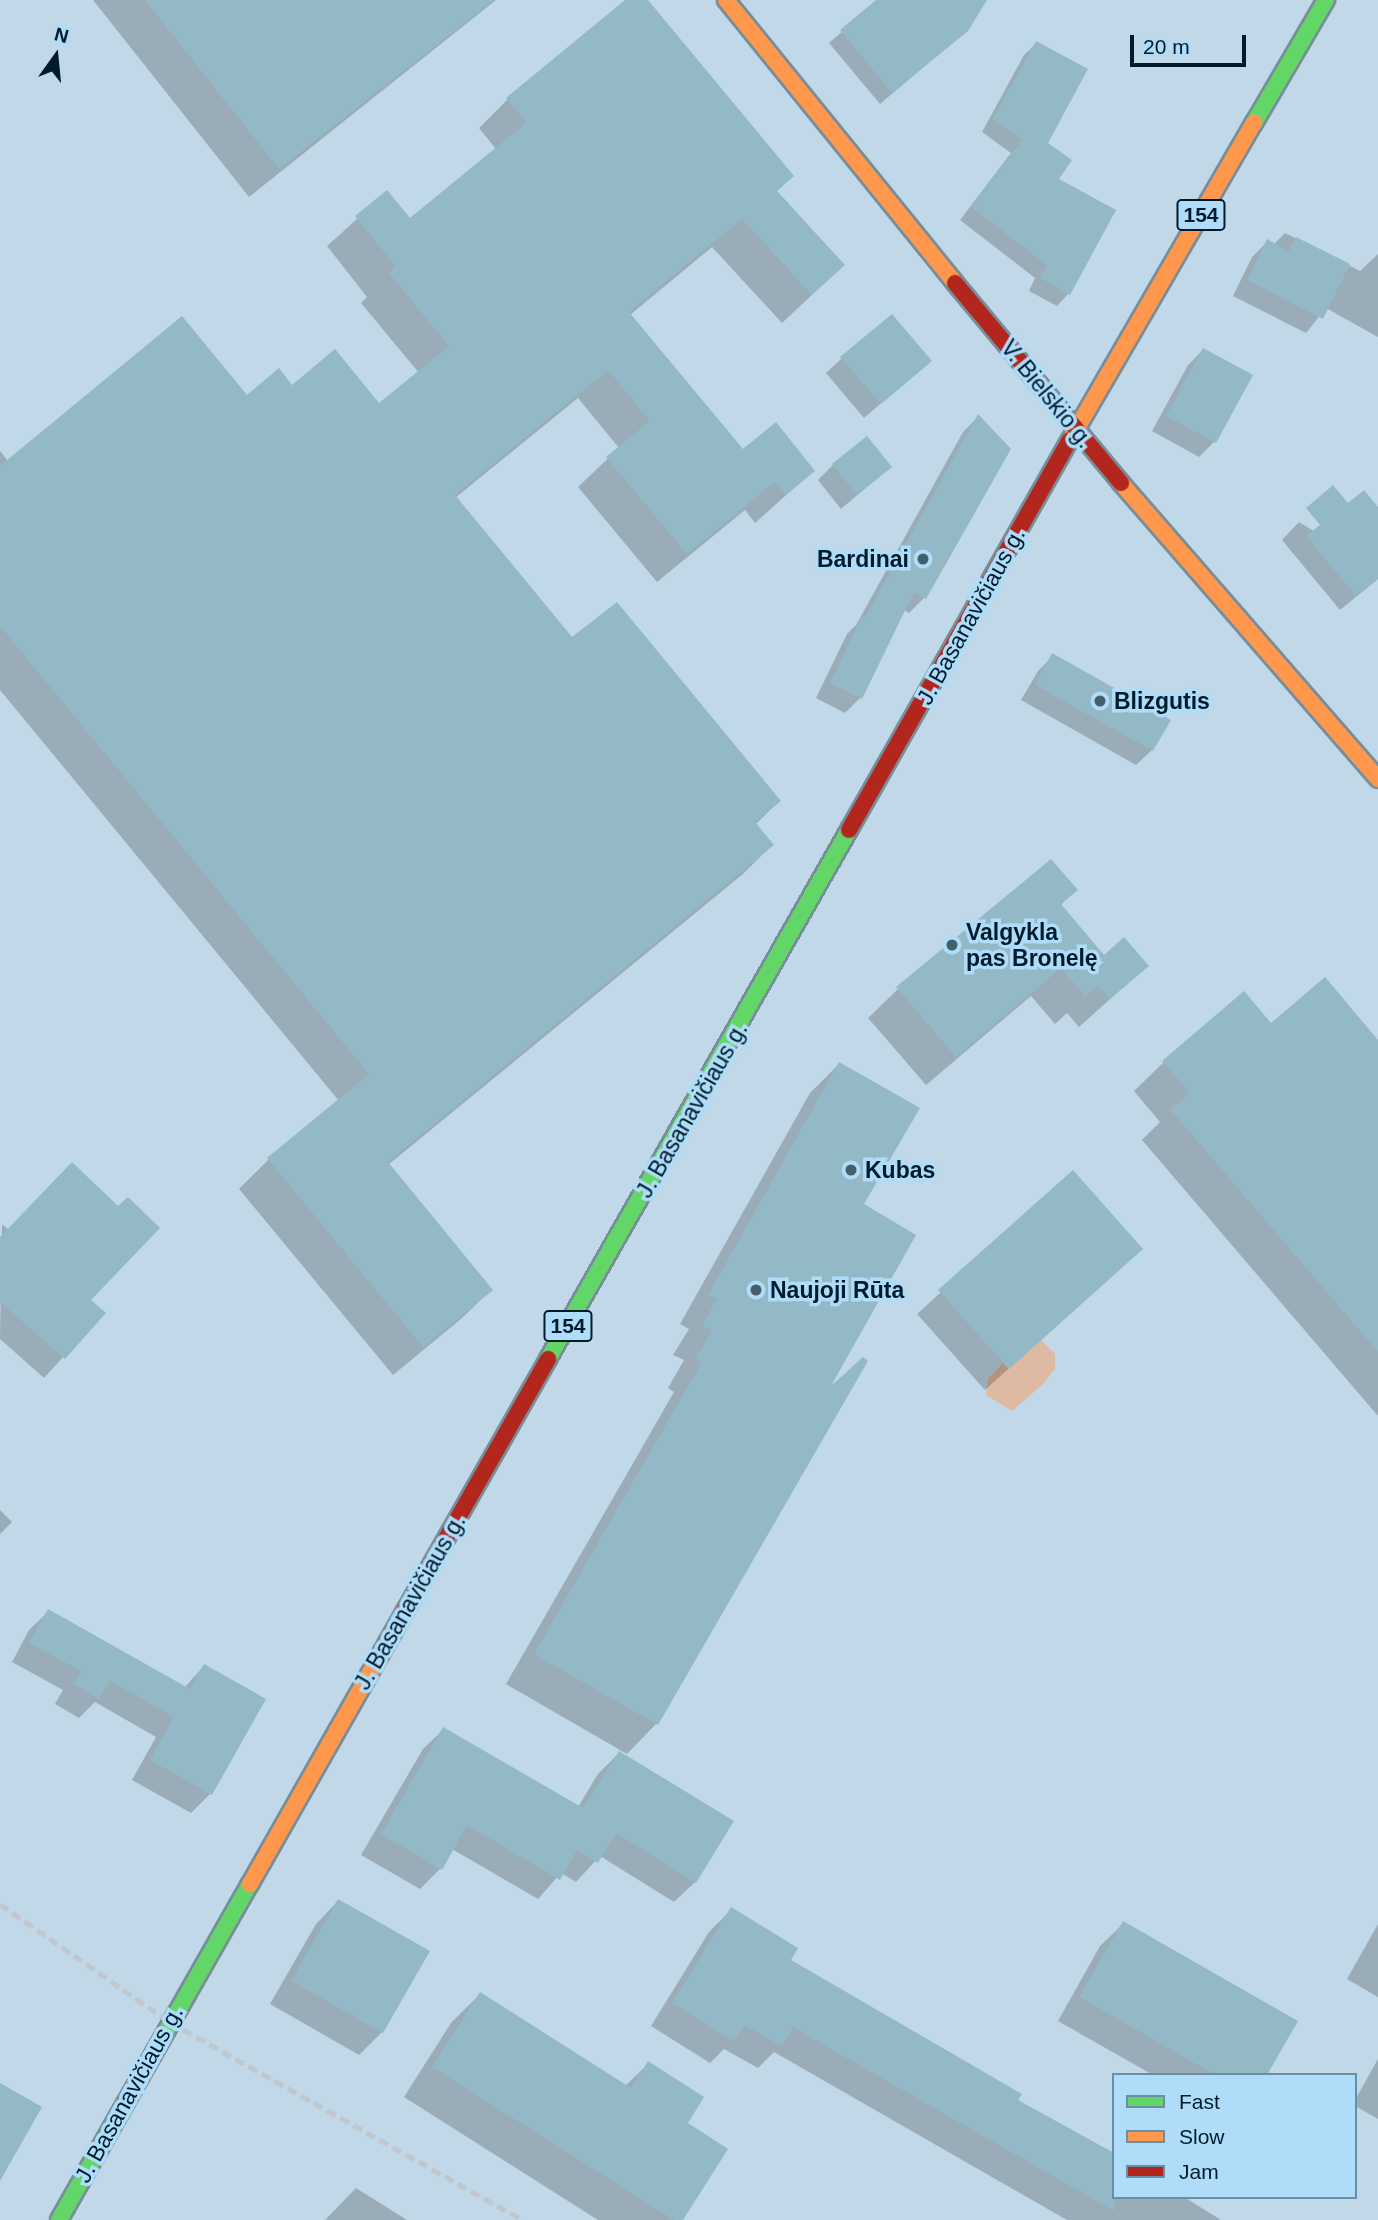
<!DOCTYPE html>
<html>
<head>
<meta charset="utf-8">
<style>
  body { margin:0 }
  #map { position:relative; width:1378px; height:2220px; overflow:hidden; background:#c0d8e7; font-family:Helvetica,sans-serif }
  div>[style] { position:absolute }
  .green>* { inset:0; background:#ddbaa1 }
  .shadow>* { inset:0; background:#0003 }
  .building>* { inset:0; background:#92b9c5 }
  .roads { filter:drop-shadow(2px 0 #778d9a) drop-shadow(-2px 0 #778d9a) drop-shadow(0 2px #778d9a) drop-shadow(0 -2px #778d9a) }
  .fast>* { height:16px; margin:-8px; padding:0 8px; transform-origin:8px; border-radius:8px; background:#63d668 }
  .slow>* { height:16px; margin:-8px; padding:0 8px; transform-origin:8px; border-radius:8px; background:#ff974d }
  .jam>* { height:16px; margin:-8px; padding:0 8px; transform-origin:8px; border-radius:8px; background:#b3261e }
  .rail>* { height:5px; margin-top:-2.5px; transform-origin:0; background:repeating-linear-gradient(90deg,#c0c8ce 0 10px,transparent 0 15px) }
  .dots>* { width:19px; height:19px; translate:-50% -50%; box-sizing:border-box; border:4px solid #afdcf8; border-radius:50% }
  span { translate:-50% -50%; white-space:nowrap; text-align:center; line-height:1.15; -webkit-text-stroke:7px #afdcf8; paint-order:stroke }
  .shield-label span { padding:2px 5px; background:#afdcf8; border:2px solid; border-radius:5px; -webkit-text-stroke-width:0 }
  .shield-label { font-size:21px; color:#001c2c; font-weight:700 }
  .street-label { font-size:23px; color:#001c2c }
  .poi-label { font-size:23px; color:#001c2c; font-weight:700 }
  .right { translate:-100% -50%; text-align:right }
  .left { translate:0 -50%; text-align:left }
  .legend { position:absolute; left:1112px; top:2073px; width:245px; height:126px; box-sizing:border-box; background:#afdcf8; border:2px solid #698fa6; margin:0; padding:9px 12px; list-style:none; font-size:21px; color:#001c2c }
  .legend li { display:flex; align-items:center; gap:14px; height:35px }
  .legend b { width:35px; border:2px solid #698fa6 }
  .north { position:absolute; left:21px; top:21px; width:70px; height:70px; -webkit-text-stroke:5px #afdcf8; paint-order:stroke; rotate:15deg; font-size:19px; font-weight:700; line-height:28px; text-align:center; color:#001c2c }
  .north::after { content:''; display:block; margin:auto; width:24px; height:32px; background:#001c2c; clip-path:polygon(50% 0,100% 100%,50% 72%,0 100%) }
  .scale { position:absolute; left:1130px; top:35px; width:116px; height:32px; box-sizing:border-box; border:4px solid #001c2c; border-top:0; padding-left:9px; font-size:21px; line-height:24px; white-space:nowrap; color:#001c2c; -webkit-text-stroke:5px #afdcf8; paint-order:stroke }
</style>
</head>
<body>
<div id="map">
  <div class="green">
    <div style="clip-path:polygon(1041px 1340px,1055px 1354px,1055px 1369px,1042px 1385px,1012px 1411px,986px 1395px,988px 1379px,1003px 1363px,1009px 1369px)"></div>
  </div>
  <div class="shadow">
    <div style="clip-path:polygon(93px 0,496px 0,249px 197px)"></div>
    <div style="clip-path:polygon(628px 0,646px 0,792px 176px,776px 192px,813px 294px,782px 323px,712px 247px,630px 315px,742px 451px,813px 471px,755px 523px,745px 510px,657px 582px,578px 487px,619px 448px,578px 398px,455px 498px,572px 640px,779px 801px,755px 825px,772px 845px,743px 874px,388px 1165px,491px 1290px,461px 1319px,393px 1375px,239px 1189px,268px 1160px,339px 1101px,0 690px,0 451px,8px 461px,292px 387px,379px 405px,419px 373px,361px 303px,367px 297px,327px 246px,387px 192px,410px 221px,496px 149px,479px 128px,508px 99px)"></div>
    <div style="clip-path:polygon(879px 0,972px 0,967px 30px,880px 104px,829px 43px)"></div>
    <div style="clip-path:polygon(1037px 43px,1045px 144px,1056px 179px,1069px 293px,1057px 306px,1029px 291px,1035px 278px,960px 220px,1011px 153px,982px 132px,1024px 55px)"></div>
    <div style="clip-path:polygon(1285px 233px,1360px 271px,1378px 254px,1378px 337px,1326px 308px,1306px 333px,1233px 296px,1252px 257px,1267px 242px,1273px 245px)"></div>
    <div style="clip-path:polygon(1203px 350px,1250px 376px,1214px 442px,1199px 457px,1152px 431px,1188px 365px)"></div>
    <div style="clip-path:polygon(842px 358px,930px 361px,864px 418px,826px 373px)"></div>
    <div style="clip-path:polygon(978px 417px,924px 598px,909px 613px,904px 610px,860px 698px,845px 713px,816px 698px,847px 634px,856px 625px,963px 432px)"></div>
    <div style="clip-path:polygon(833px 465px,890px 467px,841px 509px,818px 480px)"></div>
    <div style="clip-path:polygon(1378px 518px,1378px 579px,1340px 610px,1282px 540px,1299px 522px,1352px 554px)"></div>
    <div style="clip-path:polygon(1053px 656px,1152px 750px,1136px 765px,1021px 700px,1038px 671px)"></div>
    <div style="clip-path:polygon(1075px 890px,1060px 906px,1104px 957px,1147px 966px,1079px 1027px,1067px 1013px,1055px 1024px,1031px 996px,926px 1085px,868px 1018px,898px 989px)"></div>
    <div style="clip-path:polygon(1271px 1025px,1378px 1043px,1378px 1416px,1142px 1140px,1160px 1122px,1134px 1091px,1164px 1062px)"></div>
    <div style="clip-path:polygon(839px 1064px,862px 1205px,825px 1393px,866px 1362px,656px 1724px,627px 1754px,506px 1684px,674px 1392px,668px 1388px,684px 1360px,673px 1355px,689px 1329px,680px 1324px,810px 1093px)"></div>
    <div style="clip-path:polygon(1073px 1172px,1141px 1249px,985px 1390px,917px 1314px)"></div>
    <div style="clip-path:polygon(2px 1224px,103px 1313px,44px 1378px,0 1339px)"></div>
    <div style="clip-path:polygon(0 1510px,12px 1522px,0 1534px)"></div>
    <div style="clip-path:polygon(49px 1611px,184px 1688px,204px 1666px,263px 1699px,210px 1794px,191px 1813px,132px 1780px,156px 1737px,95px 1702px,79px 1718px,55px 1704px,63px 1690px,12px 1662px,29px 1630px)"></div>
    <div style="clip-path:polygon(444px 1729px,578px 1807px,598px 1774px,619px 1753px,695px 1882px,674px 1902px,600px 1856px,576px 1882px,561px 1873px,538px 1899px,452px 1849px,440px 1869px,420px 1889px,361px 1855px,423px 1749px)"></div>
    <div style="clip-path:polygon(338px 1901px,428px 1952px,382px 2032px,359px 2055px,270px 2004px,316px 1924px)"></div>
    <div style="clip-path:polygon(732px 1909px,789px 1961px,1016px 2101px,1114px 2197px,1184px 2197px,1221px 2220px,1067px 2220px,774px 2052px,758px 2068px,724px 2049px,710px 2063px,651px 2026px,709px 1932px)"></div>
    <div style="clip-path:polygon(1123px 1924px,1265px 2075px,1153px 2075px,1058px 2021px,1100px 1946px)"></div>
    <div style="clip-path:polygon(1378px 1924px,1378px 1997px,1347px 1979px)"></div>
    <div style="clip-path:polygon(480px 1994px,625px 2086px,648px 2064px,685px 2124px,681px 2220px,598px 2220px,404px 2097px,451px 2023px)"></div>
    <div style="clip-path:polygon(1378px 2059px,1378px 2119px,1355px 2106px,1355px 2100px)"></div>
    <div style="clip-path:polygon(356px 2188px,407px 2220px,325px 2220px)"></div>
  </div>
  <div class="building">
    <div style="clip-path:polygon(145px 0,494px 0,279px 169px)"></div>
    <div style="clip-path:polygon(625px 0,648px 0,794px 176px,777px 191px,845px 265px,812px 295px,742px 219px,629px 312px,743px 449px,776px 422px,815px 471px,786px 495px,775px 482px,687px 554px,606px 457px,650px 421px,608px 370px,455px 495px,572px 637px,617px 602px,781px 801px,755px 822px,774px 845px,388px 1162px,493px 1290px,423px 1347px,267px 1158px,369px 1074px,0 626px,0 466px,182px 316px,247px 395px,279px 368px,292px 385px,335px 349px,379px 403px,449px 346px,389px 273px,396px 267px,355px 216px,387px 190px,410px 218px,527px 122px,506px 98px)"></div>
    <div style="clip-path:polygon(876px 0,987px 0,968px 31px,892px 93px,840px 30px)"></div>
    <div style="clip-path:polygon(1036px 41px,1088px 69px,1048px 143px,1072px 160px,1059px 179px,1116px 210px,1070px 295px,1040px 278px,1047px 265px,971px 207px,1022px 140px,993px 119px)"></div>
    <div style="clip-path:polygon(1296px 237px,1350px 264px,1323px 319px,1247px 280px,1267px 239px,1289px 251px)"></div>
    <div style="clip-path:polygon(892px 314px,932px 361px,881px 404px,840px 357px)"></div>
    <div style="clip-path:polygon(1203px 348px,1253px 375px,1216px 443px,1166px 416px)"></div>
    <div style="clip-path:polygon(978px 414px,1011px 449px,926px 599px,914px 592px,862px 699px,830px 683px,862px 616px,865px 618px)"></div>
    <div style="clip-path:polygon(867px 436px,892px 467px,857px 495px,832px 464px)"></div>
    <div style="clip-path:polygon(1333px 485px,1348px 503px,1364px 490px,1378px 507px,1378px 578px,1356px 596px,1306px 536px,1320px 525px,1306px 508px)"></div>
    <div style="clip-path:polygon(1052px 653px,1171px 720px,1153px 751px,1035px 685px)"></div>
    <div style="clip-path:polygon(1051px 859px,1078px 890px,1061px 904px,1104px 955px,1124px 937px,1149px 966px,1110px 999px,1098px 985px,1085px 996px,1061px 968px,956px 1057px,896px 987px)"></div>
    <div style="clip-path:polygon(1325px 977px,1378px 1040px,1378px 1352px,1170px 1109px,1190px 1093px,1162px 1061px,1244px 991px,1271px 1023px)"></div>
    <div style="clip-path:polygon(839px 1062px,920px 1108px,864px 1204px,916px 1235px,831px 1386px,863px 1357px,868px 1361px,658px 1725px,534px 1654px,702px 1362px,696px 1358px,712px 1330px,702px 1325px,717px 1299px,708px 1295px)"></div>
    <div style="clip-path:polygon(72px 1162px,118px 1206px,128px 1197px,160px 1228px,91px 1300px,106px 1313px,65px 1359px,0 1302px,0 1237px)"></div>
    <div style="clip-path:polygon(1073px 1170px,1143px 1249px,1009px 1369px,938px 1290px)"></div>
    <div style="clip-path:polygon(48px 1609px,190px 1689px,204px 1664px,266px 1699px,212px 1795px,150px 1760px,174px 1717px,110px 1681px,99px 1699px,73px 1684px,81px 1671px,29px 1643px)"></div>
    <div style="clip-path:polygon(443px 1727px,583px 1808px,619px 1751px,734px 1821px,696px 1883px,616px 1833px,598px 1863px,577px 1850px,560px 1880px,467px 1825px,442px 1870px,381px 1834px)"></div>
    <div style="clip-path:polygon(338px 1899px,430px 1951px,383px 2033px,291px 1981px)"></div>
    <div style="clip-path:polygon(731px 1907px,798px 1948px,791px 1960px,1022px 2094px,1018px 2100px,1114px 2153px,1114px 2211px,793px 2027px,782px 2046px,744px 2025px,734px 2041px,672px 2003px)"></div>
    <div style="clip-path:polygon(1123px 1921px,1298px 2021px,1267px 2075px,1215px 2075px,1079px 1997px)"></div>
    <div style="clip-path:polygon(480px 1992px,631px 2088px,648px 2061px,704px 2097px,688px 2123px,728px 2149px,683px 2220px,674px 2220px,432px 2067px)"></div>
    <div style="clip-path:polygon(0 2083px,42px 2107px,0 2181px)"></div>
  </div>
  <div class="roads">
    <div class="fast">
      <div style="left:1254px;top:123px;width:143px;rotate:-59.7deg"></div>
      <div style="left:548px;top:1359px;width:609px;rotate:-60.36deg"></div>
      <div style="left:59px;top:2220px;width:386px;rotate:-60.4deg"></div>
    </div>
    <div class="slow">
      <div style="left:726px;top:0;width:364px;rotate:51deg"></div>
      <div style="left:1070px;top:440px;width:367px;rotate:-59.9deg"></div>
      <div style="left:1121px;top:483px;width:392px;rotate:49deg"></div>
      <div style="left:250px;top:1884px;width:314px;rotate:-60.4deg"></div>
    </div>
    <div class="jam">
      <div style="left:955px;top:283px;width:260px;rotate:50.3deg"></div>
      <div style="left:849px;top:830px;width:448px;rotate:-60.5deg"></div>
      <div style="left:405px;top:1611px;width:290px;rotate:-60.4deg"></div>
    </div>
  </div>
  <div class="rail">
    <div style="left:0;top:1904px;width:207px;rotate:34.8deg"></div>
    <div style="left:170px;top:2022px;width:405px;rotate:29.3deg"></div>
  </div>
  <div class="dots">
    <div style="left:923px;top:559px;background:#435e6d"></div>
    <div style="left:1100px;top:701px;background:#435e6d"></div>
    <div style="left:952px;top:945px;background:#435e6d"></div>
    <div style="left:851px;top:1170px;background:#435e6d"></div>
    <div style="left:756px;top:1290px;background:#435e6d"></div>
  </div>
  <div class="shield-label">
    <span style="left:1201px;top:215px">154</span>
    <span style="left:568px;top:1326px">154</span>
  </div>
  <div class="street-label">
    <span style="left:1047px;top:394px;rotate:51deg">V. Bielskio g.</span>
    <span style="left:971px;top:616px;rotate:-61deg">J. Basanavičiaus g.</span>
    <span style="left:692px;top:1110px;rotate:-60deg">J. Basanavičiaus g.</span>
    <span style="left:410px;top:1602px;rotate:-60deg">J. Basanavičiaus g.</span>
    <span style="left:129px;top:2094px;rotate:-61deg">J. Basanavičiaus g.</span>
  </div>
  <div class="poi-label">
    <span class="right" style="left:909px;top:559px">Bardinai</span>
    <span class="left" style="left:1114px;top:701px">Blizgutis</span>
    <span class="left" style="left:966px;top:945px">Valgykla<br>pas Bronelę</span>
    <span class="left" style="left:865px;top:1170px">Kubas</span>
    <span class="left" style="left:770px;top:1290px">Naujoji Rūta</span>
  </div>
  <ul class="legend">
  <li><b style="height:9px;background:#63d668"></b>Fast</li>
  <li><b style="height:9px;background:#ff974d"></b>Slow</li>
  <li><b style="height:9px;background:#b3261e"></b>Jam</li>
  </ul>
  <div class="north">N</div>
  <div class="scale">20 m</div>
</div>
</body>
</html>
